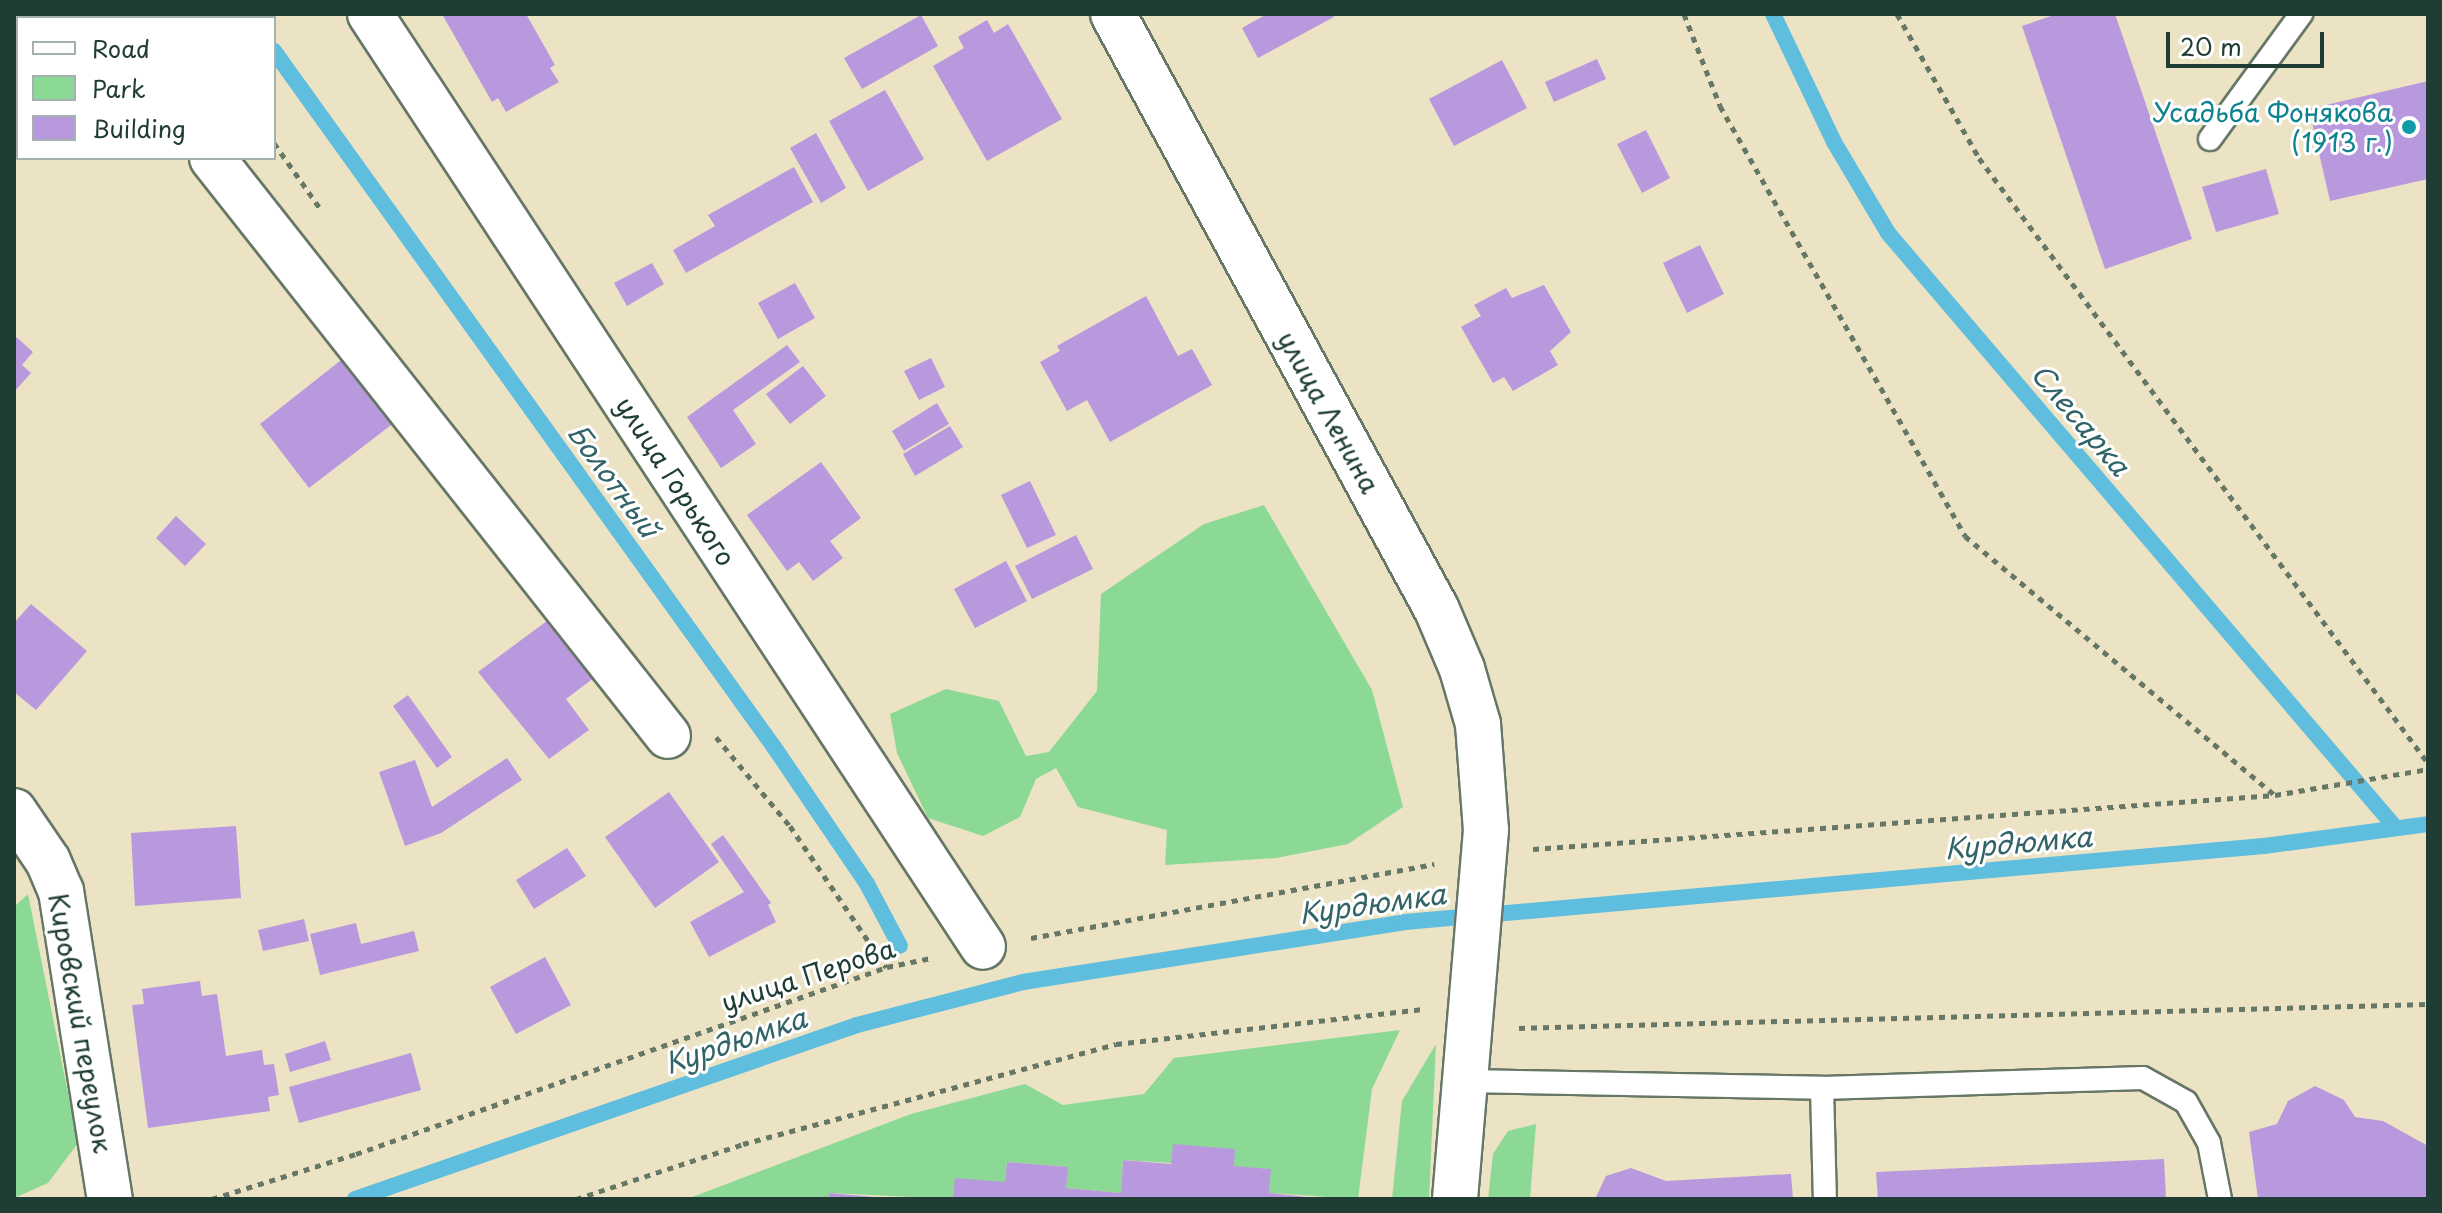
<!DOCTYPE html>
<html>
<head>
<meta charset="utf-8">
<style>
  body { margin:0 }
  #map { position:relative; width:2442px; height:1213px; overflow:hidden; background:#ebe3c3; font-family:"Playpen Sans",sans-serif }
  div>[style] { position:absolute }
  .green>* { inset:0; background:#8cd996 }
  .stream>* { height:16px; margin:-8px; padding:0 8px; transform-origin:8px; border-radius:8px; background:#5fbddd }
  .building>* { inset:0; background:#b999de }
  .path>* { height:5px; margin-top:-2.5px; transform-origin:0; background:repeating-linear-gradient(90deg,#676 0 6px,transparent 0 12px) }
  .roads { filter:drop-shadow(2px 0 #676) drop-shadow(-2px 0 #676) drop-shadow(0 2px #676) drop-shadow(0 -2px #676) }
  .service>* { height:22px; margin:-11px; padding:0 11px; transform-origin:11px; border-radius:11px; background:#fff }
  .minor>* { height:44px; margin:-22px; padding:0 22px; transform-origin:22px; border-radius:22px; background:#fff }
  .secondary>* { height:44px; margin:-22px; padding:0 22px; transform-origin:22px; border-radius:22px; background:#fff }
  .dots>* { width:22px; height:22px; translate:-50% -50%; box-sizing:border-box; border:4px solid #fff; border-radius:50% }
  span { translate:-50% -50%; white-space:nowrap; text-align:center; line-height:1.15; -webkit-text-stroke:6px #fff; paint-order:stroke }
  .culture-label { font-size:26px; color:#0d838f }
  .right { translate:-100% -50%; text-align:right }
  .street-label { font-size:26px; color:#1f3d34 }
  .water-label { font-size:28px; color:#326367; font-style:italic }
  .frame { position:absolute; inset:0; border:16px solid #1f3d34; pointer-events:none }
  .legend { position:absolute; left:16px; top:16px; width:260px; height:144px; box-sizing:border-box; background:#fff; border:2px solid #a5b1ae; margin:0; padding:10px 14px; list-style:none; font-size:24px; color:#1f3d34 }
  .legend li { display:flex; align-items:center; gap:16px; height:40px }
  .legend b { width:40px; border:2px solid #a5b1ae }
  .scale { position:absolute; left:2166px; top:32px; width:158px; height:36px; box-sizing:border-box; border:4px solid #1f3d34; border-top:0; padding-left:10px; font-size:24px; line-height:28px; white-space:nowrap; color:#1f3d34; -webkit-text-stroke:6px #fff; paint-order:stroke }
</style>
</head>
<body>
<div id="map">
  <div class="green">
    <div style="clip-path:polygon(1264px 505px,1372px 690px,1403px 807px,1348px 844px,1276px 858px,1165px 865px,1167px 830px,1078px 807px,1056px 768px,1036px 779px,1020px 817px,983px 836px,928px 818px,897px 753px,890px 714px,946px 689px,999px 701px,1026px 756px,1049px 752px,1097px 691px,1101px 594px,1204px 524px)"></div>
    <div style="clip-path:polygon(28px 894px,78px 1143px,48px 1183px,14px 1198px,14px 907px)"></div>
    <div style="clip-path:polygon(1400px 1030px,1372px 1089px,1358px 1199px,1269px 1193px,1270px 1169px,1123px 1160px,1121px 1193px,1066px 1188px,1067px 1167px,1007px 1162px,1005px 1182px,953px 1199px,829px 1193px,828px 1199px,687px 1199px,911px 1114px,1025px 1084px,1063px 1105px,1144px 1094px,1174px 1058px)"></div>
    <div style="clip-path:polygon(1436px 1044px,1429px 1199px,1392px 1199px,1402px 1101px)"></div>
    <div style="clip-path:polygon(1536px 1124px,1530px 1199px,1488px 1199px,1493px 1154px,1508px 1131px)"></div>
  </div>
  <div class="stream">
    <div style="left:248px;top:14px;width:5px;rotate:53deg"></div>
    <div style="left:1773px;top:14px;width:142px;rotate:64.5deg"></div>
    <div style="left:1834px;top:142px;width:106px;rotate:59.3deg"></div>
    <div style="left:1888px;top:233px;width:781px;rotate:49.52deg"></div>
    <div style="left:274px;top:51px;width:857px;rotate:54.31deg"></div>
    <div style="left:774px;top:747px;width:166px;rotate:55.8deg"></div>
    <div style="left:867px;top:884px;width:70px;rotate:62deg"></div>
    <div style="left:355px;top:1199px;width:531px;rotate:-19.12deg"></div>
    <div style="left:857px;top:1025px;width:171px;rotate:-14.5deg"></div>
    <div style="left:1023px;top:982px;width:387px;rotate:-8.9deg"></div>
    <div style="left:1405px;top:922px;width:862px;rotate:-5.06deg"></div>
    <div style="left:2264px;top:846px;width:165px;rotate:-7.6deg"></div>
  </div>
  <div class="building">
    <div style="clip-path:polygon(442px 14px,526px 14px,555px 65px,550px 68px,559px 82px,506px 112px,498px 98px,492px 102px)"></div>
    <div style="clip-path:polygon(1267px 14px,1332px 14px,1334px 17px,1258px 58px,1242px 28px)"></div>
    <div style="clip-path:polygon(2057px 14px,2115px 14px,2192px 239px,2105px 269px,2022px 26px)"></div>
    <div style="clip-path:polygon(921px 15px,938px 46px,862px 89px,844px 58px)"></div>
    <div style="clip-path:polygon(987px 20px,994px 33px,1008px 24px,1062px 119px,987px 161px,933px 66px,964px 48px,958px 37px)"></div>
    <div style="clip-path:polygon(1597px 59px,1606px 79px,1554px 102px,1545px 82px)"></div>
    <div style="clip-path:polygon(1502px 60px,1527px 108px,1454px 146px,1429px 99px)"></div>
    <div style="clip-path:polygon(2428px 81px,2428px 179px,2330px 201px,2309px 109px)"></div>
    <div style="clip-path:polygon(885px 90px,924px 159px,868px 191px,829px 121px)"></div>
    <div style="clip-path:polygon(1646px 130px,1670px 178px,1642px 193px,1617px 144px)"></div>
    <div style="clip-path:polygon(816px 133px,846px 188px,821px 203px,790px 148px)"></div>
    <div style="clip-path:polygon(794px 167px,813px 202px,686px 273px,673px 250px,715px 226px,708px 215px)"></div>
    <div style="clip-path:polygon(2266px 169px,2279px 214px,2216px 232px,2202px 187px)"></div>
    <div style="clip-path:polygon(1700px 245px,1724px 294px,1687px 313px,1663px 263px)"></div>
    <div style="clip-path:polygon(652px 263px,664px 284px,627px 306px,614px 283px)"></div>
    <div style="clip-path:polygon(795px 283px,815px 318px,778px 339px,758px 303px)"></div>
    <div style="clip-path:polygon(1544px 285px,1571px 332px,1550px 351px,1558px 365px,1513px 391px,1504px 377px,1493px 383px,1461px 327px,1481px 316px,1474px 305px,1506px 288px,1512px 298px)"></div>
    <div style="clip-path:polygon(1146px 296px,1178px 356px,1192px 349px,1212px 385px,1110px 442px,1087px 400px,1067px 411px,1040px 362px,1060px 351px,1057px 346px)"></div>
    <div style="clip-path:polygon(14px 335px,33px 352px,22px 365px,31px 373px,14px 392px)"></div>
    <div style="clip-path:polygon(787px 345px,800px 362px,733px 410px,756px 444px,721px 468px,687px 417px)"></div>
    <div style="clip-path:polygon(345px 357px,395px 422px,309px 488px,260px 424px)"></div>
    <div style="clip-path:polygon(931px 358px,945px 387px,919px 400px,904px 371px)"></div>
    <div style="clip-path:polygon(803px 366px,826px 396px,790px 424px,766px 394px)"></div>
    <div style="clip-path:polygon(937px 403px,949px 424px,904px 451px,892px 431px)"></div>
    <div style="clip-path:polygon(950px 426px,963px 447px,915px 476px,903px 454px)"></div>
    <div style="clip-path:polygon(821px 462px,861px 518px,830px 541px,843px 558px,813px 581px,799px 562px,787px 571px,747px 515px)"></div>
    <div style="clip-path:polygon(1030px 481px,1056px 535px,1027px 548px,1001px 495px)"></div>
    <div style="clip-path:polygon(176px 516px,206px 544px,185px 566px,156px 538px)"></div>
    <div style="clip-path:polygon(1076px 535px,1093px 569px,1032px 599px,1015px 566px)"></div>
    <div style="clip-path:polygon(1006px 561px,1027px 601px,975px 628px,954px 589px)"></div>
    <div style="clip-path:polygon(31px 604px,87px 651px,36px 710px,14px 692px,14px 623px)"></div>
    <div style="clip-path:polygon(555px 615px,599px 674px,566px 699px,589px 730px,549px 759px,478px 672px)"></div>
    <div style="clip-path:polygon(408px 695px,452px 757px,437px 768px,393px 706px)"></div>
    <div style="clip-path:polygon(507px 758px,522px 780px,441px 833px,405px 846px,379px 772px,415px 760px,432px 807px)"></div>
    <div style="clip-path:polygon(669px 792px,719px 862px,655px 908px,605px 837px)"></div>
    <div style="clip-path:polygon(236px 826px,241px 898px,135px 906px,131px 833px)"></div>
    <div style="clip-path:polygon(723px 835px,771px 903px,768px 905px,776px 922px,709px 957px,690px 922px,744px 892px,711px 844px)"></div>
    <div style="clip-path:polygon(567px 848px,586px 876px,534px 909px,516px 880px)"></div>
    <div style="clip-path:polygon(304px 919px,309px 941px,263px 951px,258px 930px)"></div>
    <div style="clip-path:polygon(356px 923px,361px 944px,414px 931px,419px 951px,320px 975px,310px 934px)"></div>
    <div style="clip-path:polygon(545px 957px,571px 1005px,516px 1034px,490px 987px)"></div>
    <div style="clip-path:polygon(200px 981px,202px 996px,217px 994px,226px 1056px,262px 1050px,264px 1065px,274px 1064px,279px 1095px,268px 1097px,270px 1111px,148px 1128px,132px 1005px,144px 1004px,142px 989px)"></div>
    <div style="clip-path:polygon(325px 1041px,331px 1060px,290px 1072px,285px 1054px)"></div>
    <div style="clip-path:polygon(411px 1053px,421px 1090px,299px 1123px,289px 1087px)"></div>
    <div style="clip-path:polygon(2315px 1086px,2344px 1100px,2355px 1117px,2383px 1121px,2428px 1146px,2428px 1199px,2258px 1199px,2249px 1132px,2277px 1124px,2288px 1101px)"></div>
    <div style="clip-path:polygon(1173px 1144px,1235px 1149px,1234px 1166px,1271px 1169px,1269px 1193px,1325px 1199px,953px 1199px,955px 1178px,1005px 1182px,1007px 1162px,1068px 1167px,1066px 1188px,1121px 1193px,1123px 1160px,1171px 1164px)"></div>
    <div style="clip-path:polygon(2164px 1159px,2166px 1199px,1878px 1199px,1876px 1172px)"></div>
    <div style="clip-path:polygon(1631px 1168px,1666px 1181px,1791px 1174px,1793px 1199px,1595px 1199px,1606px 1176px)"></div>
    <div style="clip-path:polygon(829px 1193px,875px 1197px,875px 1199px,828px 1199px)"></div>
  </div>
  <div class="path">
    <div style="left:182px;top:14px;width:5px;rotate:53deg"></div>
    <div style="left:1684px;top:14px;width:99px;rotate:68.6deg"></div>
    <div style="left:1720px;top:106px;width:495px;rotate:60.3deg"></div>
    <div style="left:1965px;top:536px;width:404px;rotate:39.9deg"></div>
    <div style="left:1897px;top:14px;width:166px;rotate:60.3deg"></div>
    <div style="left:1979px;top:158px;width:753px;rotate:53.42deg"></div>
    <div style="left:274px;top:143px;width:83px;rotate:54.8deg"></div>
    <div style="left:716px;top:737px;width:116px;rotate:50.3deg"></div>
    <div style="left:790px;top:826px;width:171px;rotate:55.8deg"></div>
    <div style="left:1533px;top:849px;width:744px;rotate:-4.16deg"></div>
    <div style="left:2275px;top:795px;width:155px;rotate:-9.6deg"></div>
    <div style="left:1031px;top:938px;width:410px;rotate:-10.4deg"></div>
    <div style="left:1519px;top:1028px;width:909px;rotate:-1.51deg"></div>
    <div style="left:212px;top:1199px;width:151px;rotate:-17.4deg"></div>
    <div style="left:356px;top:1154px;width:563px;rotate:-19.4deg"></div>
    <div style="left:887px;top:967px;width:45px;rotate:-11.6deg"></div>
    <div style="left:576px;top:1199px;width:176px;rotate:-18.2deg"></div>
    <div style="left:743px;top:1144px;width:386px;rotate:-15deg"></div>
    <div style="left:1116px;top:1044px;width:309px;rotate:-6.5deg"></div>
  </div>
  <div class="roads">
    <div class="service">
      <div style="left:2210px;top:139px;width:155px;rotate:-53.9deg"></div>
      <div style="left:1466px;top:1081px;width:356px;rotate:1.1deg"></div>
      <div style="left:1822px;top:1088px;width:321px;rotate:-1.8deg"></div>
      <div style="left:2143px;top:1078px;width:49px;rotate:29.2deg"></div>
      <div style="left:2186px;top:1102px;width:47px;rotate:60.7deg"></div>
      <div style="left:2209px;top:1143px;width:57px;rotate:78.9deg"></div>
      <div style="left:1822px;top:1088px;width:111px;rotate:88.5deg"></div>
    </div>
    <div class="minor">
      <div style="left:99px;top:14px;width:5px;rotate:53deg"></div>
      <div style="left:370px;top:14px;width:1116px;rotate:56.69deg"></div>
      <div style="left:212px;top:158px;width:736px;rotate:51.73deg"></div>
      <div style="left:14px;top:811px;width:60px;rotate:55.8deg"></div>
      <div style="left:48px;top:861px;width:33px;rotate:67deg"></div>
      <div style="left:61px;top:891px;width:312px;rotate:81deg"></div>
    </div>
    <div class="secondary">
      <div style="left:1113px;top:14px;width:678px;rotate:61.47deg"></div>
      <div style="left:1437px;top:610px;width:64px;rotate:67deg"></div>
      <div style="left:1462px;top:669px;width:57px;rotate:73.8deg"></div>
      <div style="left:1478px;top:724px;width:106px;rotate:85.7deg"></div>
      <div style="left:1486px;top:830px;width:370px;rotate:94.8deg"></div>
    </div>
  </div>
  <div class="dots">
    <div style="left:2409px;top:127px;background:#0f9aa8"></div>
  </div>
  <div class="culture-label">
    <span class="right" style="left:2393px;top:127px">Усадьба Фонякова<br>(1913 г.)</span>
  </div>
  <div class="street-label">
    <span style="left:1329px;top:412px;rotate:61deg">улица Ленина</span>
    <span style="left:676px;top:481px;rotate:57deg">улица Горького</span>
    <span style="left:808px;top:975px;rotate:-18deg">улица Перова</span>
    <span style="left:81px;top:1023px;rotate:80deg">Кировский переулок</span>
  </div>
  <div class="water-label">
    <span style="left:2081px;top:419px;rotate:50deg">Слесарка</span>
    <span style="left:614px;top:480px;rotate:54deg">Болотный</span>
    <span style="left:2018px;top:842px;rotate:-5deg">Курдюмка</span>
    <span style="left:1372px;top:903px;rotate:-8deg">Курдюмка</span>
    <span style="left:735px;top:1040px;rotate:-19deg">Курдюмка</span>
  </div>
  <div class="frame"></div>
  <ul class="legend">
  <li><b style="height:10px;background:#fff"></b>Road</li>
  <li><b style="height:22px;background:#8cd996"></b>Park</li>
  <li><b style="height:22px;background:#b999de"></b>Building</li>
  </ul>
  <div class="scale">20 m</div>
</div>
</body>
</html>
